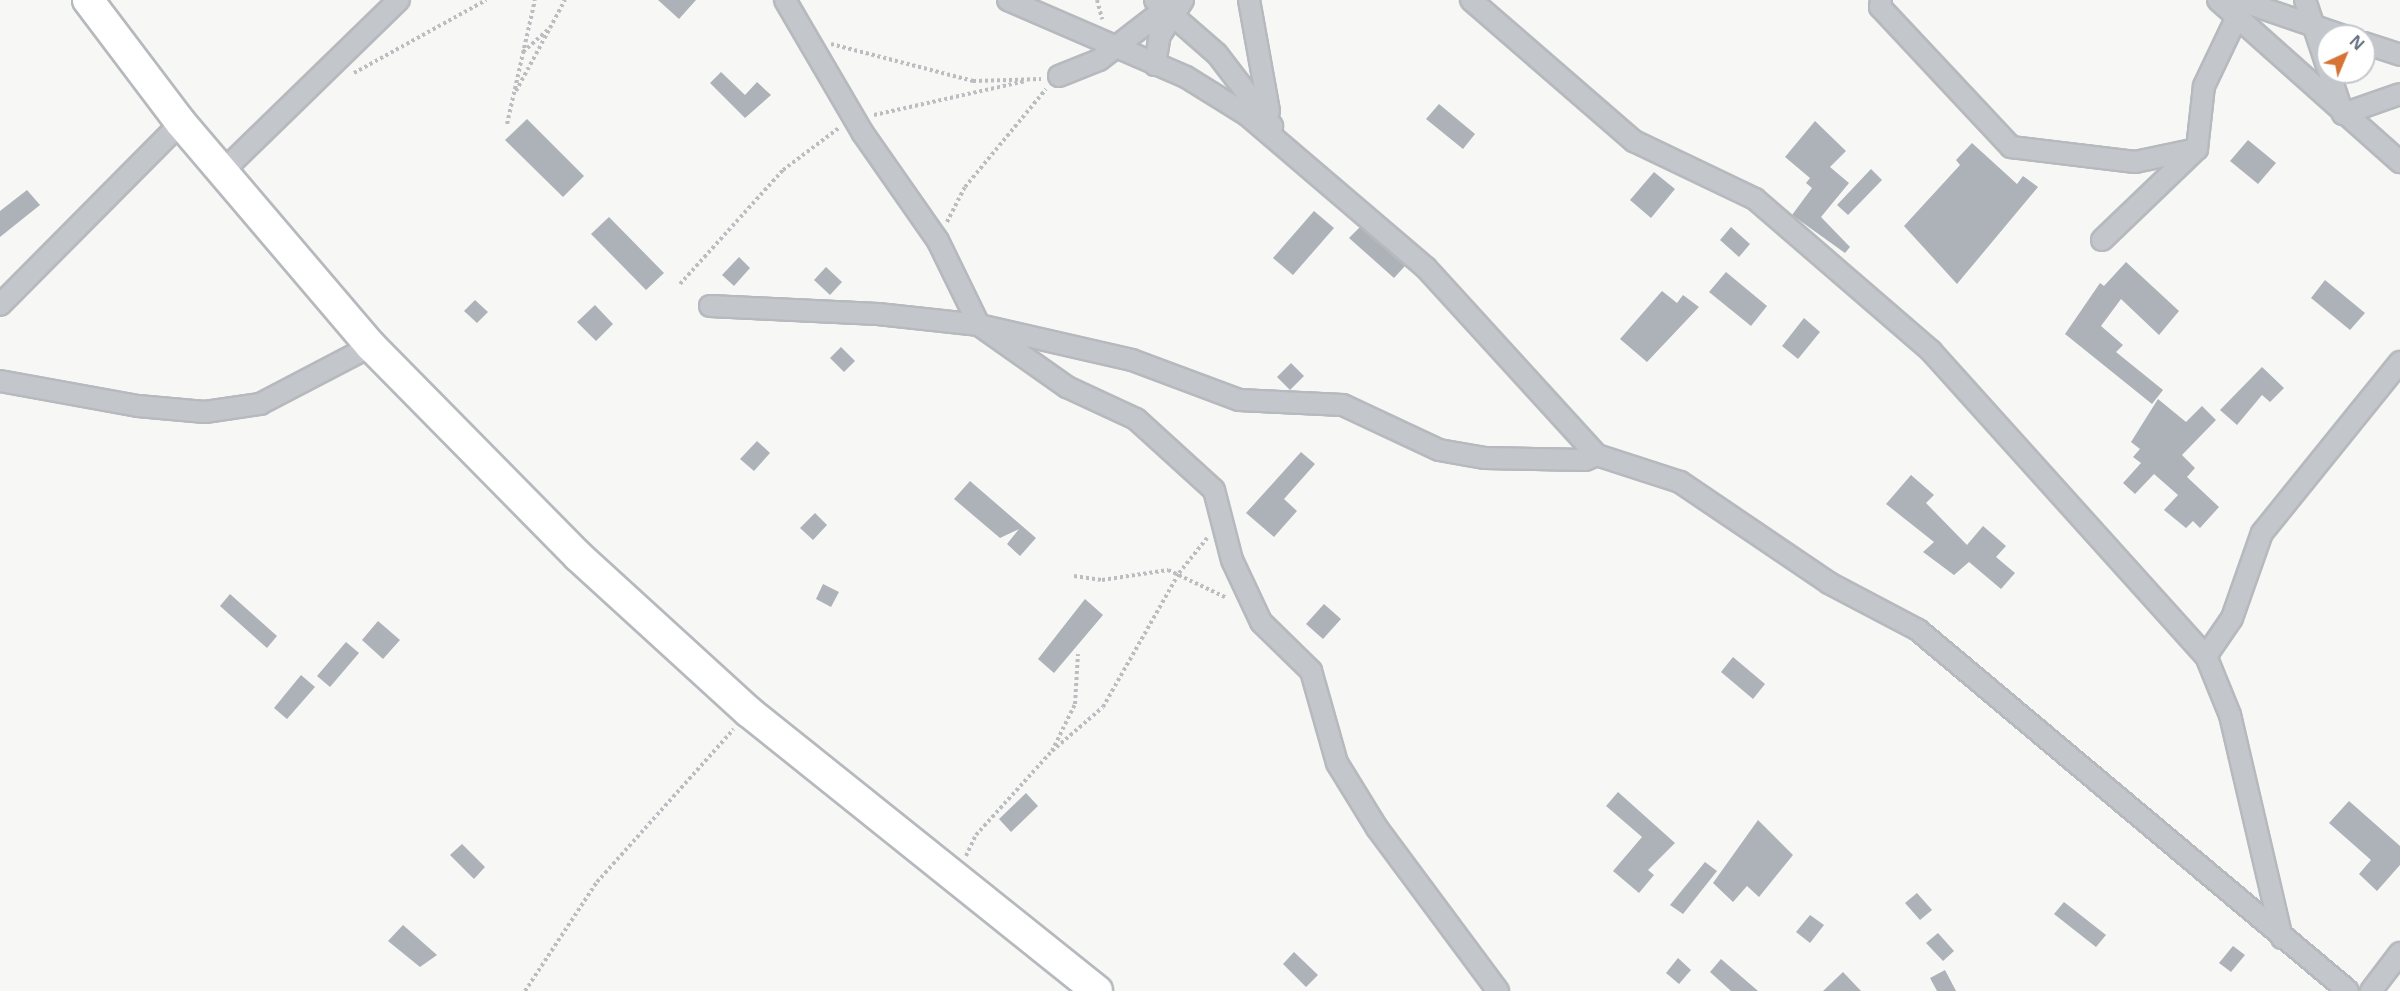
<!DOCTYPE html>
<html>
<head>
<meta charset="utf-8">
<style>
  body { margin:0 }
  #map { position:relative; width:2400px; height:991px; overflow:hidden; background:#f7f7f5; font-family:"Open Sans",sans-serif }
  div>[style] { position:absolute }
  .building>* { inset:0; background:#acb2b8 }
  .path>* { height:4px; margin-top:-2px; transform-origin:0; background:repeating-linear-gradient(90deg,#bbbdc0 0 3px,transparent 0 6px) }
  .roads { filter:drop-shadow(2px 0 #b6b9bd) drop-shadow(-2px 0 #b6b9bd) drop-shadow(0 2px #b6b9bd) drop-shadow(0 -2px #b6b9bd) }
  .minor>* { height:20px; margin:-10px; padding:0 10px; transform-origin:10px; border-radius:10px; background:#c3c6ca }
  .primary>* { height:30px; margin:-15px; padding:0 15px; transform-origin:15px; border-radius:15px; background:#fff }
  span { translate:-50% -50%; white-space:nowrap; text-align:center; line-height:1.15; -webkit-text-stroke:6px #fff; paint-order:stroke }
  .north { position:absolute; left:2316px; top:24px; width:60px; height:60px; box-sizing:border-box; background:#fff; border:2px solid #c3c7cd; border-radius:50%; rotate:44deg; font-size:16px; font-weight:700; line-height:24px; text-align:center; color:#687383 }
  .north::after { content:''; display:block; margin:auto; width:21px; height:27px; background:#d67436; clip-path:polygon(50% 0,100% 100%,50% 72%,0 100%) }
</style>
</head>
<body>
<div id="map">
  <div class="building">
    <div style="clip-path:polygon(658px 0,696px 0,679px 19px)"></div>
    <div style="clip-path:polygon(721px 72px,745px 95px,757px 82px,771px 95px,745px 118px,710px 83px)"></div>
    <div style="clip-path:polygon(1439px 104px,1475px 134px,1463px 149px,1426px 119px)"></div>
    <div style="clip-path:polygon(527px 119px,584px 176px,563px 197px,505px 140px)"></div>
    <div style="clip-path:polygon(1815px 121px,1846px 151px,1830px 167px,1849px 183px,1821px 217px,1850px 247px,1845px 253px,1792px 215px,1812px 188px,1806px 183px,1810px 178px,1785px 157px)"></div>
    <div style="clip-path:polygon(2248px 140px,2276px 163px,2258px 184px,2230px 161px)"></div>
    <div style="clip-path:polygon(1972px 143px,2017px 184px,2023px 176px,2038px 187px,1957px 284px,1904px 226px,1960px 165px,1956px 160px)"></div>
    <div style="clip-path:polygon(1871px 169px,1882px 180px,1848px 215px,1837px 205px)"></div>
    <div style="clip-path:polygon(1654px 172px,1675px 189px,1651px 218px,1630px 200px)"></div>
    <div style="clip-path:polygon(27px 190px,40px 205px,0 237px,0 211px)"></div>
    <div style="clip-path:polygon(1314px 211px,1334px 228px,1293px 275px,1273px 258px)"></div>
    <div style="clip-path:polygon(609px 217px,664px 273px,646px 290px,591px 234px)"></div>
    <div style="clip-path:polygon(1360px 227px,1405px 266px,1394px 278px,1349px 238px)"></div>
    <div style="clip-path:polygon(1731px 227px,1750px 244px,1739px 257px,1720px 240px)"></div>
    <div style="clip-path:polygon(739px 257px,750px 268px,734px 286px,722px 275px)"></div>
    <div style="clip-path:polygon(2126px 262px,2179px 311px,2159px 335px,2121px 299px,2101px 326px,2123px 345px,2116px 352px,2163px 390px,2152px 404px,2065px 334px,2100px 283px,2104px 286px)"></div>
    <div style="clip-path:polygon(826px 267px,842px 282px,830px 295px,814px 280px)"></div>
    <div style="clip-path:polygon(1726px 272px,1767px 306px,1751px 326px,1709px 292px)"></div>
    <div style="clip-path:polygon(2325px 280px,2365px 313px,2350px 330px,2311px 298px)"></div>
    <div style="clip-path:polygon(1662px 291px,1677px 303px,1683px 295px,1699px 307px,1647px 362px,1620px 339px)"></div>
    <div style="clip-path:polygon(475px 300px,488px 312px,477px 323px,464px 311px)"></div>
    <div style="clip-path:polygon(595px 305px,613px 324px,596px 341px,577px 322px)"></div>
    <div style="clip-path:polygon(1804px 318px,1820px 332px,1798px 359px,1782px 346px)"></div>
    <div style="clip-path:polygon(841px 347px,855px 361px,844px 372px,830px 358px)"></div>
    <div style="clip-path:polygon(1291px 363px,1304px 376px,1290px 390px,1277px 377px)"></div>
    <div style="clip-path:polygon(2262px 367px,2284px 388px,2270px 402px,2262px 395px,2237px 425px,2220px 410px)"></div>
    <div style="clip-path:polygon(2158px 399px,2186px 422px,2202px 406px,2216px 420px,2182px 455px,2195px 468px,2187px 477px,2219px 507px,2200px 528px,2193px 521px,2186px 528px,2164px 510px,2178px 495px,2154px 474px,2135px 494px,2123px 483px,2141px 463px,2133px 457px,2140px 449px,2131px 442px)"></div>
    <div style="clip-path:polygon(757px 441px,770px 453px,754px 471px,740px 459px)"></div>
    <div style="clip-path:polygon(1301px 452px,1315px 464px,1284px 499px,1297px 511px,1274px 537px,1246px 513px)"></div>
    <div style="clip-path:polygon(1911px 475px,1934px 495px,1926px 503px,1967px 545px,1983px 526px,2006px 546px,1996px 557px,2015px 573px,2001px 589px,1969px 562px,1954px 575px,1923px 552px,1934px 542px,1886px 504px)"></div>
    <div style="clip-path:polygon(970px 481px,1036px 538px,1020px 556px,1007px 544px,1019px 529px,1000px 538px,954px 499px)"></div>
    <div style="clip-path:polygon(815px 513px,827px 525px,813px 540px,800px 528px)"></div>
    <div style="clip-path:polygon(823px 584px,839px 592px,831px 607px,816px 599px)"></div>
    <div style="clip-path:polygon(230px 594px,277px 636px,267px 648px,220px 606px)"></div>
    <div style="clip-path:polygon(1085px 599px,1103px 615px,1054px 673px,1038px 659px)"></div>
    <div style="clip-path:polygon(1324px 604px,1341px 619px,1323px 639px,1306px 624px)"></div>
    <div style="clip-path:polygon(378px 621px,400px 640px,383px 659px,362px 640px)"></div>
    <div style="clip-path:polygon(346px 642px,359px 653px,330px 687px,317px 676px)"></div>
    <div style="clip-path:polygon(1733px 657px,1765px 684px,1753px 699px,1721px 672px)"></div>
    <div style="clip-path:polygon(301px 675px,315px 687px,287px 719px,274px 708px)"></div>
    <div style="clip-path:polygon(1618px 792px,1675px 843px,1648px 870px,1654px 875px,1639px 893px,1613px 871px,1642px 837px,1606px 806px)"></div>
    <div style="clip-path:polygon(1026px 793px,1038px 806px,1011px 832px,999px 819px)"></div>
    <div style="clip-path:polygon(2349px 801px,2400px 846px,2400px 865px,2377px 891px,2359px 874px,2371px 860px,2329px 823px)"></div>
    <div style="clip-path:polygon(1758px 820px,1793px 855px,1759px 897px,1747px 886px,1733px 902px,1713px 883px)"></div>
    <div style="clip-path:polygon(462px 844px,485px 867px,474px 879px,450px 855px)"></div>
    <div style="clip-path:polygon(1705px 862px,1717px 871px,1683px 914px,1670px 905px)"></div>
    <div style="clip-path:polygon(1917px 893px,1932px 910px,1920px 920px,1905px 903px)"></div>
    <div style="clip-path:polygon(2064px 902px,2106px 935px,2096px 947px,2054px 914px)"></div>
    <div style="clip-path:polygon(1810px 915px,1824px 925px,1810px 943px,1796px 932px)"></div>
    <div style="clip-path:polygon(403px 925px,437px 955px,420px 967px,388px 941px)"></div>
    <div style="clip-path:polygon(1938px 933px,1954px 951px,1943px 961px,1926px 943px)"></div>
    <div style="clip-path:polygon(2233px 946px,2245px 955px,2231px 972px,2219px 963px)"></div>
    <div style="clip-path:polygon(1294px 952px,1318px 975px,1306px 987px,1283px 964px)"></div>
    <div style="clip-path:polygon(1678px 958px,1691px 970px,1679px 984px,1666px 973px)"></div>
    <div style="clip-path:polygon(1721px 959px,1758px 991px,1731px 991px,1710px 972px)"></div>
    <div style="clip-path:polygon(1945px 970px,1956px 991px,1937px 991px,1930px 978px)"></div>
    <div style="clip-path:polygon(1843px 972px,1861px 991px,1823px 991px)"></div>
  </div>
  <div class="path">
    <div style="left:1097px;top:0;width:20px;rotate:75deg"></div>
    <div style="left:831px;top:44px;width:147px;rotate:14.6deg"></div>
    <div style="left:973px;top:81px;width:68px;rotate:-1.7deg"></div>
    <div style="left:523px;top:52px;width:36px;rotate:-42deg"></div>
    <div style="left:550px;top:28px;width:32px;rotate:-62deg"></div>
    <div style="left:354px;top:73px;width:151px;rotate:-28.9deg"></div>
    <div style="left:516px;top:91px;width:72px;rotate:-61.6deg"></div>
    <div style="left:874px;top:115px;width:156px;rotate:-12.6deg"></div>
    <div style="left:507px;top:124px;width:127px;rotate:-77.3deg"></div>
    <div style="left:947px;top:222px;width:39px;rotate:-63deg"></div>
    <div style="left:965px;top:187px;width:127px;rotate:-50.4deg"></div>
    <div style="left:680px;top:284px;width:154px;rotate:-47.9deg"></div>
    <div style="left:783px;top:170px;width:70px;rotate:-36.9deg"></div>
    <div style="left:1074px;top:576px;width:28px;rotate:8deg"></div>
    <div style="left:1102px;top:580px;width:67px;rotate:-8.6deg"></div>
    <div style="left:1168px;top:570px;width:65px;rotate:25.4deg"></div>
    <div style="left:1052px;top:751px;width:67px;rotate:-40.8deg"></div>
    <div style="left:1103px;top:707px;width:154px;rotate:-60.4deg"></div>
    <div style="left:1179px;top:573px;width:45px;rotate:-51.3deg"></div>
    <div style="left:966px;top:856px;width:23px;rotate:-65deg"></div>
    <div style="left:976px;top:835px;width:113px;rotate:-47.9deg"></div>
    <div style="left:1052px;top:751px;width:52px;rotate:-63.9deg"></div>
    <div style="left:1075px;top:704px;width:50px;rotate:-86.6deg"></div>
    <div style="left:525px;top:991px;width:131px;rotate:-56.6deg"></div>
    <div style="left:597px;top:882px;width:205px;rotate:-48.2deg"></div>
  </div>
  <div class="roads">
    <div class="minor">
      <div style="left:785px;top:0;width:153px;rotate:59.7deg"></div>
      <div style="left:862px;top:132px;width:133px;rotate:55.1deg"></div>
      <div style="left:938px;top:241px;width:93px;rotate:64deg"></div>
      <div style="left:979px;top:325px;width:108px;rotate:35.2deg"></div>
      <div style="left:1067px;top:387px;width:76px;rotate:24.9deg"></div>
      <div style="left:1136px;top:419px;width:105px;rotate:42.3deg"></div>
      <div style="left:1214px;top:490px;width:72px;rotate:75.6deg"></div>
      <div style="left:1232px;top:560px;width:68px;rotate:64.9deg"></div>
      <div style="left:1261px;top:622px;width:70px;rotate:44.4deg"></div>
      <div style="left:1311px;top:671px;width:96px;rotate:74.2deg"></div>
      <div style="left:1337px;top:763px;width:76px;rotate:58.4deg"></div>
      <div style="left:1377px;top:828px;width:203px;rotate:53.4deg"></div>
      <div style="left:1008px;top:0;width:194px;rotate:23.4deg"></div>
      <div style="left:1186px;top:77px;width:72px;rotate:31.9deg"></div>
      <div style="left:1247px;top:115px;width:235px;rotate:40.5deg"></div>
      <div style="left:1426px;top:268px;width:253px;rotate:47.6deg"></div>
      <div style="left:1597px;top:455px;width:87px;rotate:18deg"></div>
      <div style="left:1680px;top:482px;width:180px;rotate:34.1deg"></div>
      <div style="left:1829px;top:583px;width:101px;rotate:27.8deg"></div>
      <div style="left:1918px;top:630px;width:561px;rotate:40.01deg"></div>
      <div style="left:1155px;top:0;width:82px;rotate:41.1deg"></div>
      <div style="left:1217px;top:54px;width:91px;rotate:52.6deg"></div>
      <div style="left:1249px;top:0;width:113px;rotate:79.8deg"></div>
      <div style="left:1471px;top:0;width:216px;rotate:40.9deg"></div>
      <div style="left:1634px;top:141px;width:134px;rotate:25.6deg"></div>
      <div style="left:1755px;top:199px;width:233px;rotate:40.8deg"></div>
      <div style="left:1931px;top:351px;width:411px;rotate:48deg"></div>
      <div style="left:2206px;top:656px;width:64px;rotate:67.9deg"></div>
      <div style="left:2230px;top:715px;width:229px;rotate:76.9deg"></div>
      <div style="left:1881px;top:0;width:7px;rotate:98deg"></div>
      <div style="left:1880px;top:7px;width:192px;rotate:46.9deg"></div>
      <div style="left:2011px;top:147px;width:125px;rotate:6.9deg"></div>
      <div style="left:2135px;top:162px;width:63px;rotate:-11.8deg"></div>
      <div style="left:2218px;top:0;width:244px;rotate:41.7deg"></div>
      <div style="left:2305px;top:0;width:73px;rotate:71.6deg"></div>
      <div style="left:2244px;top:2px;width:106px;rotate:18.8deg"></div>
      <div style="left:2364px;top:43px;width:38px;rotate:18deg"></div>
      <div style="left:1155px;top:65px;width:30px;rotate:-81deg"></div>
      <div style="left:1160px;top:35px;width:42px;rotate:-56.7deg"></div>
      <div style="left:2329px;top:72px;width:44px;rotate:71.6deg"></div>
      <div style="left:2343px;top:114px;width:60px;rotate:-19.3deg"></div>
      <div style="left:1059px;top:76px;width:43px;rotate:-21.8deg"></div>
      <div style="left:1099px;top:60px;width:83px;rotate:-37.7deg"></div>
      <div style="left:224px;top:170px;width:244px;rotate:-44.2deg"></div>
      <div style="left:2102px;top:240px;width:132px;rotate:-43.8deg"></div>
      <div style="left:2197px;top:149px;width:63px;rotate:-83.7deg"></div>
      <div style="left:2204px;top:86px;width:95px;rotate:-64.5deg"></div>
      <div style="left:0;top:305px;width:257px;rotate:-45.2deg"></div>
      <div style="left:710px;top:306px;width:168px;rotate:2.7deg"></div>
      <div style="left:878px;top:314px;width:102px;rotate:6.2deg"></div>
      <div style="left:979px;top:325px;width:157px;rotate:12.9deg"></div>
      <div style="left:1132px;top:360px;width:114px;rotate:20.5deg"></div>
      <div style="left:1239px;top:400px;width:104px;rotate:2.8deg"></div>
      <div style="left:1343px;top:405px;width:106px;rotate:25.1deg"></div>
      <div style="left:1439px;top:450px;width:47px;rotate:9.9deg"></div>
      <div style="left:1485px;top:458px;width:100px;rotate:1.1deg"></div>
      <div style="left:1585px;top:460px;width:13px;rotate:-23deg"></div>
      <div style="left:0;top:381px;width:140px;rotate:10.3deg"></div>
      <div style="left:138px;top:406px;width:67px;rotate:5.1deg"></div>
      <div style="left:205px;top:412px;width:56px;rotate:-8.3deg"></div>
      <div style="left:260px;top:404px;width:125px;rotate:-27.6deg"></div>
      <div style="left:2206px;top:656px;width:46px;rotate:-55.6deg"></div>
      <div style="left:2232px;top:618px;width:90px;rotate:-70.6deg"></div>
      <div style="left:2262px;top:533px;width:220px;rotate:-51.1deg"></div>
      <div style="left:2371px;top:991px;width:48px;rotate:-52.7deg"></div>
    </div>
    <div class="primary">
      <div style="left:88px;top:0;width:154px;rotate:52.9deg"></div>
      <div style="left:181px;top:123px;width:293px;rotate:49.6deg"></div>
      <div style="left:371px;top:346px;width:295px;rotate:45.4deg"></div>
      <div style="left:578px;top:556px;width:231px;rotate:42.4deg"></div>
      <div style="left:749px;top:712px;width:446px;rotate:38.7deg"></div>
    </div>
  </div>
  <div class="north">N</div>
</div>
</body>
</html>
